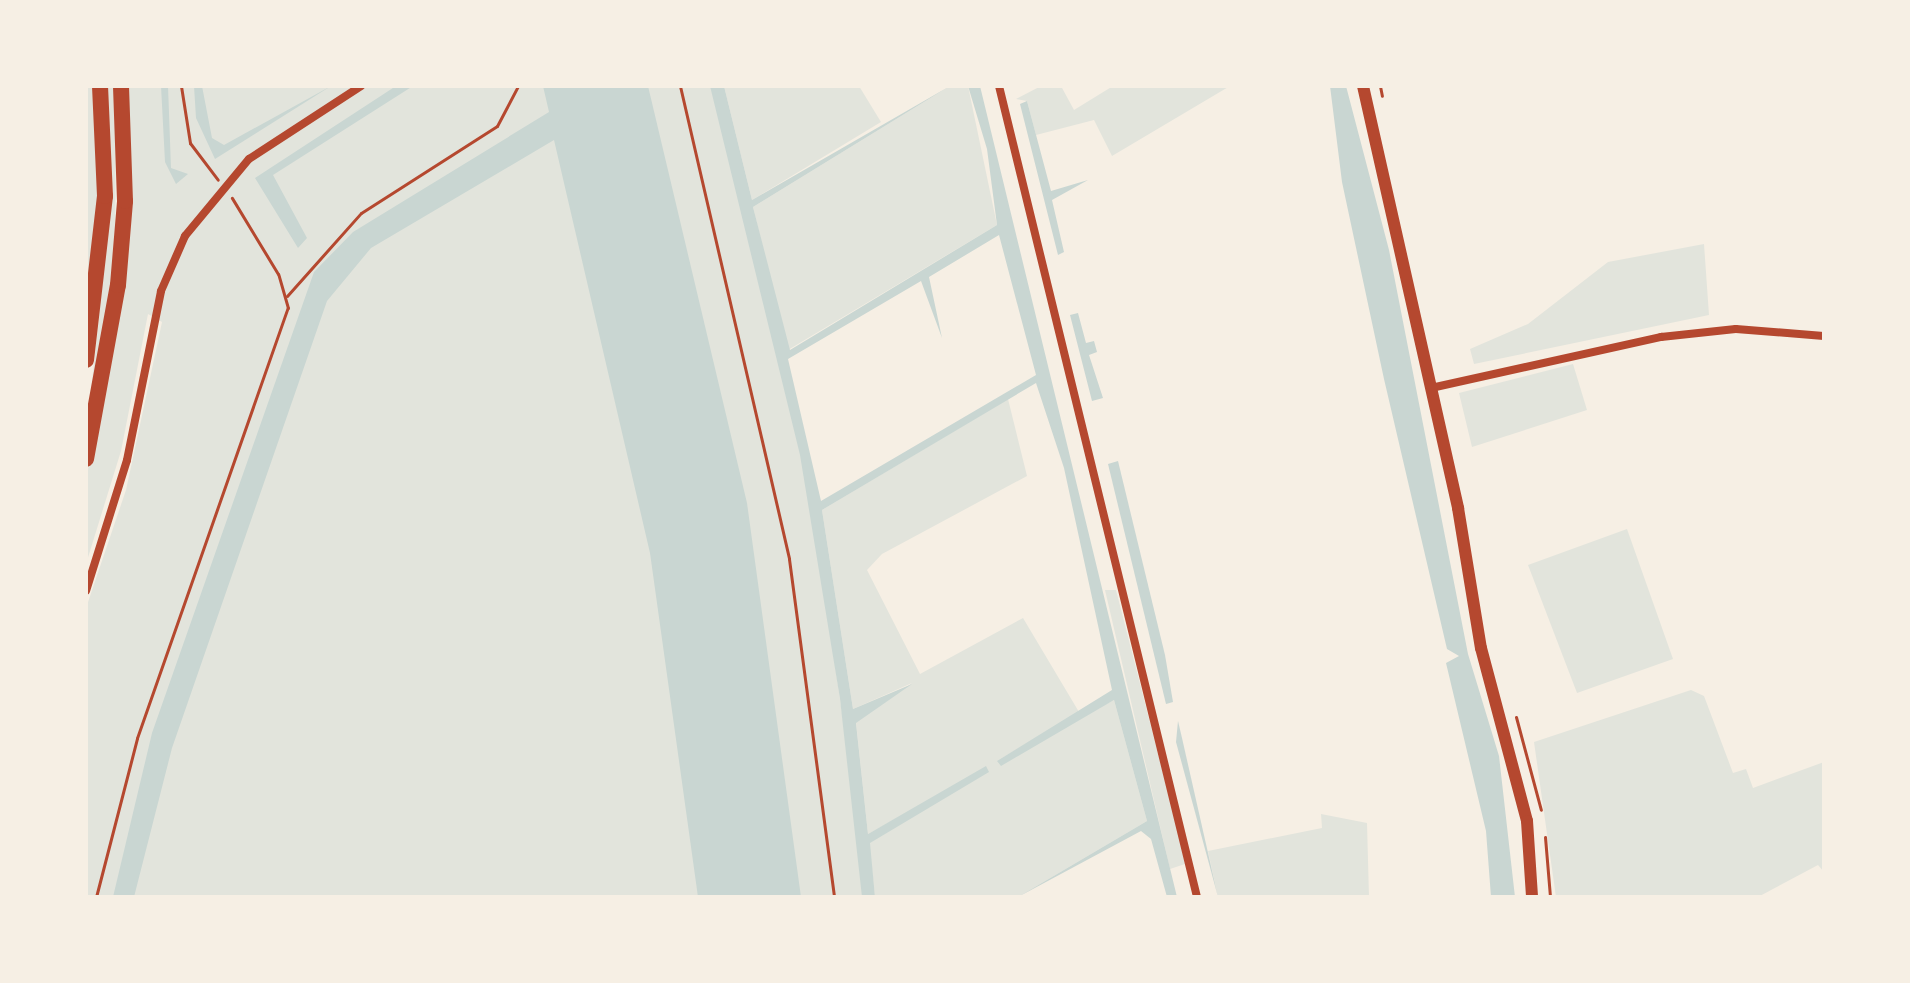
<!DOCTYPE html>
<html>
<head>
<meta charset="utf-8">
<style>
  body { margin:0 }
  #map { position:relative; width:1910px; height:983px; overflow:hidden; background:#f6efe4; font-family:Manrope,sans-serif }
  div>[style] { position:absolute }
  .green>* { inset:0; background:#e2e4dc }
  .water>* { inset:0; background:#c9d6d2 }
  .path>* { height:3px; margin:-1.5px; padding:0 1.5px; transform-origin:1.5px; border-radius:1.5px; background:#b5482f }
  .minor>* { height:8px; margin:-4px; padding:0 4px; transform-origin:4px; border-radius:4px; background:#b5482f }
  .tertiary>* { height:12px; margin:-6px; padding:0 6px; transform-origin:6px; border-radius:6px; background:#b5482f }
  .primary>* { height:16px; margin:-8px; padding:0 8px; transform-origin:8px; border-radius:8px; background:#b5482f }
  span { translate:-50% -50%; white-space:nowrap; text-align:center; line-height:1.15; -webkit-text-stroke:6px #f6efe4; paint-order:stroke }
  .frame { position:absolute; inset:0; border:88px solid #f6efe4; pointer-events:none }
</style>
</head>
<body>
<div id="map">
  <div class="green">
    <div style="clip-path:polygon(86px 86px,96px 86px,98px 215px,86px 333px)"></div>
    <div style="clip-path:polygon(107px 86px,116px 86px,115px 263px,86px 434px,99px 319px)"></div>
    <div style="clip-path:polygon(127px 86px,714px 86px,798px 413px,869px 897px,86px 897px,86px 608px,126px 490px,162px 322px,148px 314px,121px 451px,86px 564px,86px 477px,99px 424px)"></div>
    <div style="clip-path:polygon(724px 86px,859px 86px,881px 122px,752px 200px)"></div>
    <div style="clip-path:polygon(950px 86px,968px 86px,997px 225px,788px 350px,753px 207px)"></div>
    <div style="clip-path:polygon(1041px 86px,1061px 86px,1074px 110px,1113px 86px,1230px 86px,1112px 156px,1094px 120px,1036px 135px,1027px 101px,1016px 99px)"></div>
    <div style="clip-path:polygon(1704px 244px,1709px 315px,1474px 364px,1470px 349px,1528px 324px,1608px 262px)"></div>
    <div style="clip-path:polygon(1573px 364px,1587px 410px,1472px 447px,1459px 393px)"></div>
    <div style="clip-path:polygon(1008px 399px,1027px 476px,882px 554px,867px 570px,920px 674px,1023px 618px,1079px 712px,997px 761px,1114px 700px,1147px 821px,1018px 897px,875px 897px,869px 843px,915px 808px,868px 834px,856px 722px,912px 683px,853px 709px,822px 510px)"></div>
    <div style="clip-path:polygon(1627px 529px,1673px 659px,1577px 693px,1528px 565px)"></div>
    <div style="clip-path:polygon(1105px 590px,1116px 590px,1177px 828px,1185px 864px,1170px 869px)"></div>
    <div style="clip-path:polygon(1691px 690px,1704px 696px,1733px 773px,1746px 769px,1753px 788px,1824px 762px,1824px 872px,1818px 865px,1758px 897px,1556px 897px,1534px 742px)"></div>
    <div style="clip-path:polygon(1321px 814px,1367px 823px,1369px 897px,1218px 897px,1208px 851px,1322px 828px)"></div>
  </div>
  <div class="water">
    <div style="clip-path:polygon(161px 86px,168px 86px,171px 168px,188px 174px,176px 184px,165px 162px)"></div>
    <div style="clip-path:polygon(194px 86px,202px 86px,212px 138px,224px 145px,331px 86px,215px 159px,196px 118px)"></div>
    <div style="clip-path:polygon(396px 86px,413px 86px,273px 175px,307px 238px,298px 248px,255px 178px)"></div>
    <div style="clip-path:polygon(543px 86px,648px 86px,747px 503px,801px 897px,698px 897px,650px 553px,554px 140px,371px 248px,327px 301px,172px 748px,134px 897px,113px 897px,152px 733px,314px 272px,353px 232px,549px 112px)"></div>
    <div style="clip-path:polygon(evenodd,710px 86px,724px 86px,752px 200px,950px 86px,753px 207px,790px 350px,997px 225px,987px 149px,968px 86px,980px 86px,1177px 897px,1167px 897px,1151px 839px,1141px 831px,1018px 897px,1147px 821px,1114px 700px,1001px 766px,997px 761px,1112px 690px,1064px 468px,1036px 383px,822px 510px,853px 709px,912px 684px,856px 723px,868px 834px,986px 766px,989px 772px,870px 843px,875px 897px,862px 897px,840px 699px,800px 455px,710px 86px,999px 235px,1036px 375px,821px 501px,788px 359px,921px 281px,942px 338px,929px 277px,999px 235px)"></div>
    <div style="clip-path:polygon(1330px 86px,1346px 86px,1389px 250px,1468px 654px,1499px 756px,1515px 897px,1491px 897px,1486px 831px,1446px 663px,1459px 656px,1447px 649px,1384px 379px,1342px 182px)"></div>
    <div style="clip-path:polygon(1027px 101px,1051px 191px,1088px 180px,1052px 200px,1064px 252px,1058px 255px,1020px 104px)"></div>
    <div style="clip-path:polygon(1078px 313px,1086px 343px,1094px 341px,1097px 352px,1089px 355px,1103px 398px,1092px 401px,1070px 315px)"></div>
    <div style="clip-path:polygon(1118px 461px,1165px 655px,1173px 702px,1166px 704px,1108px 464px)"></div>
    <div style="clip-path:polygon(1178px 721px,1182px 738px,1218px 897px,1176px 742px)"></div>
  </div>
  <div class="path">
    <div style="left:181px;top:86px;width:58px;rotate:81deg"></div>
    <div style="left:190px;top:143px;width:46px;rotate:52.9deg"></div>
    <div style="left:680px;top:86px;width:485px;rotate:77deg"></div>
    <div style="left:789px;top:559px;width:341px;rotate:82.4deg"></div>
    <div style="left:1380px;top:86px;width:10px;rotate:79deg"></div>
    <div style="left:287px;top:296px;width:111px;rotate:-48.3deg"></div>
    <div style="left:361px;top:213px;width:161px;rotate:-32.6deg"></div>
    <div style="left:497px;top:126px;width:45px;rotate:-62.3deg"></div>
    <div style="left:1516px;top:717px;width:96px;rotate:75deg"></div>
    <div style="left:1545px;top:837px;width:60px;rotate:85.2deg"></div>
    <div style="left:96px;top:897px;width:164px;rotate:-75.5deg"></div>
    <div style="left:137px;top:738px;width:456px;rotate:-70.7deg"></div>
    <div style="left:288px;top:308px;width:35px;rotate:-106deg"></div>
    <div style="left:278px;top:274px;width:89px;rotate:-121.2deg"></div>
  </div>
  <div class="minor">
    <div style="left:999px;top:86px;width:835px;rotate:76.28deg"></div>
    <div style="left:1431px;top:388px;width:236px;rotate:-12.5deg"></div>
    <div style="left:1661px;top:337px;width:75px;rotate:-6.1deg"></div>
    <div style="left:1736px;top:329px;width:88px;rotate:4.5deg"></div>
    <div style="left:86px;top:591px;width:137px;rotate:-72.6deg"></div>
    <div style="left:127px;top:460px;width:172px;rotate:-78.6deg"></div>
    <div style="left:161px;top:291px;width:60px;rotate:-66.4deg"></div>
    <div style="left:185px;top:236px;width:100px;rotate:-50.3deg"></div>
    <div style="left:249px;top:159px;width:134px;rotate:-33.1deg"></div>
  </div>
  <div class="tertiary">
    <div style="left:1363px;top:86px;width:433px;rotate:77.3deg"></div>
    <div style="left:1458px;top:508px;width:142px;rotate:80.7deg"></div>
    <div style="left:1481px;top:648px;width:179px;rotate:75.1deg"></div>
    <div style="left:1527px;top:821px;width:76px;rotate:86.2deg"></div>
  </div>
  <div class="primary">
    <div style="left:86px;top:360px;width:165px;rotate:-83.4deg"></div>
    <div style="left:105px;top:196px;width:110px;rotate:-92.6deg"></div>
    <div style="left:86px;top:459px;width:177px;rotate:-79.6deg"></div>
    <div style="left:118px;top:285px;width:84px;rotate:-85.2deg"></div>
    <div style="left:125px;top:201px;width:115px;rotate:-92deg"></div>
  </div>
  <div class="frame"></div>
</div>
</body>
</html>
